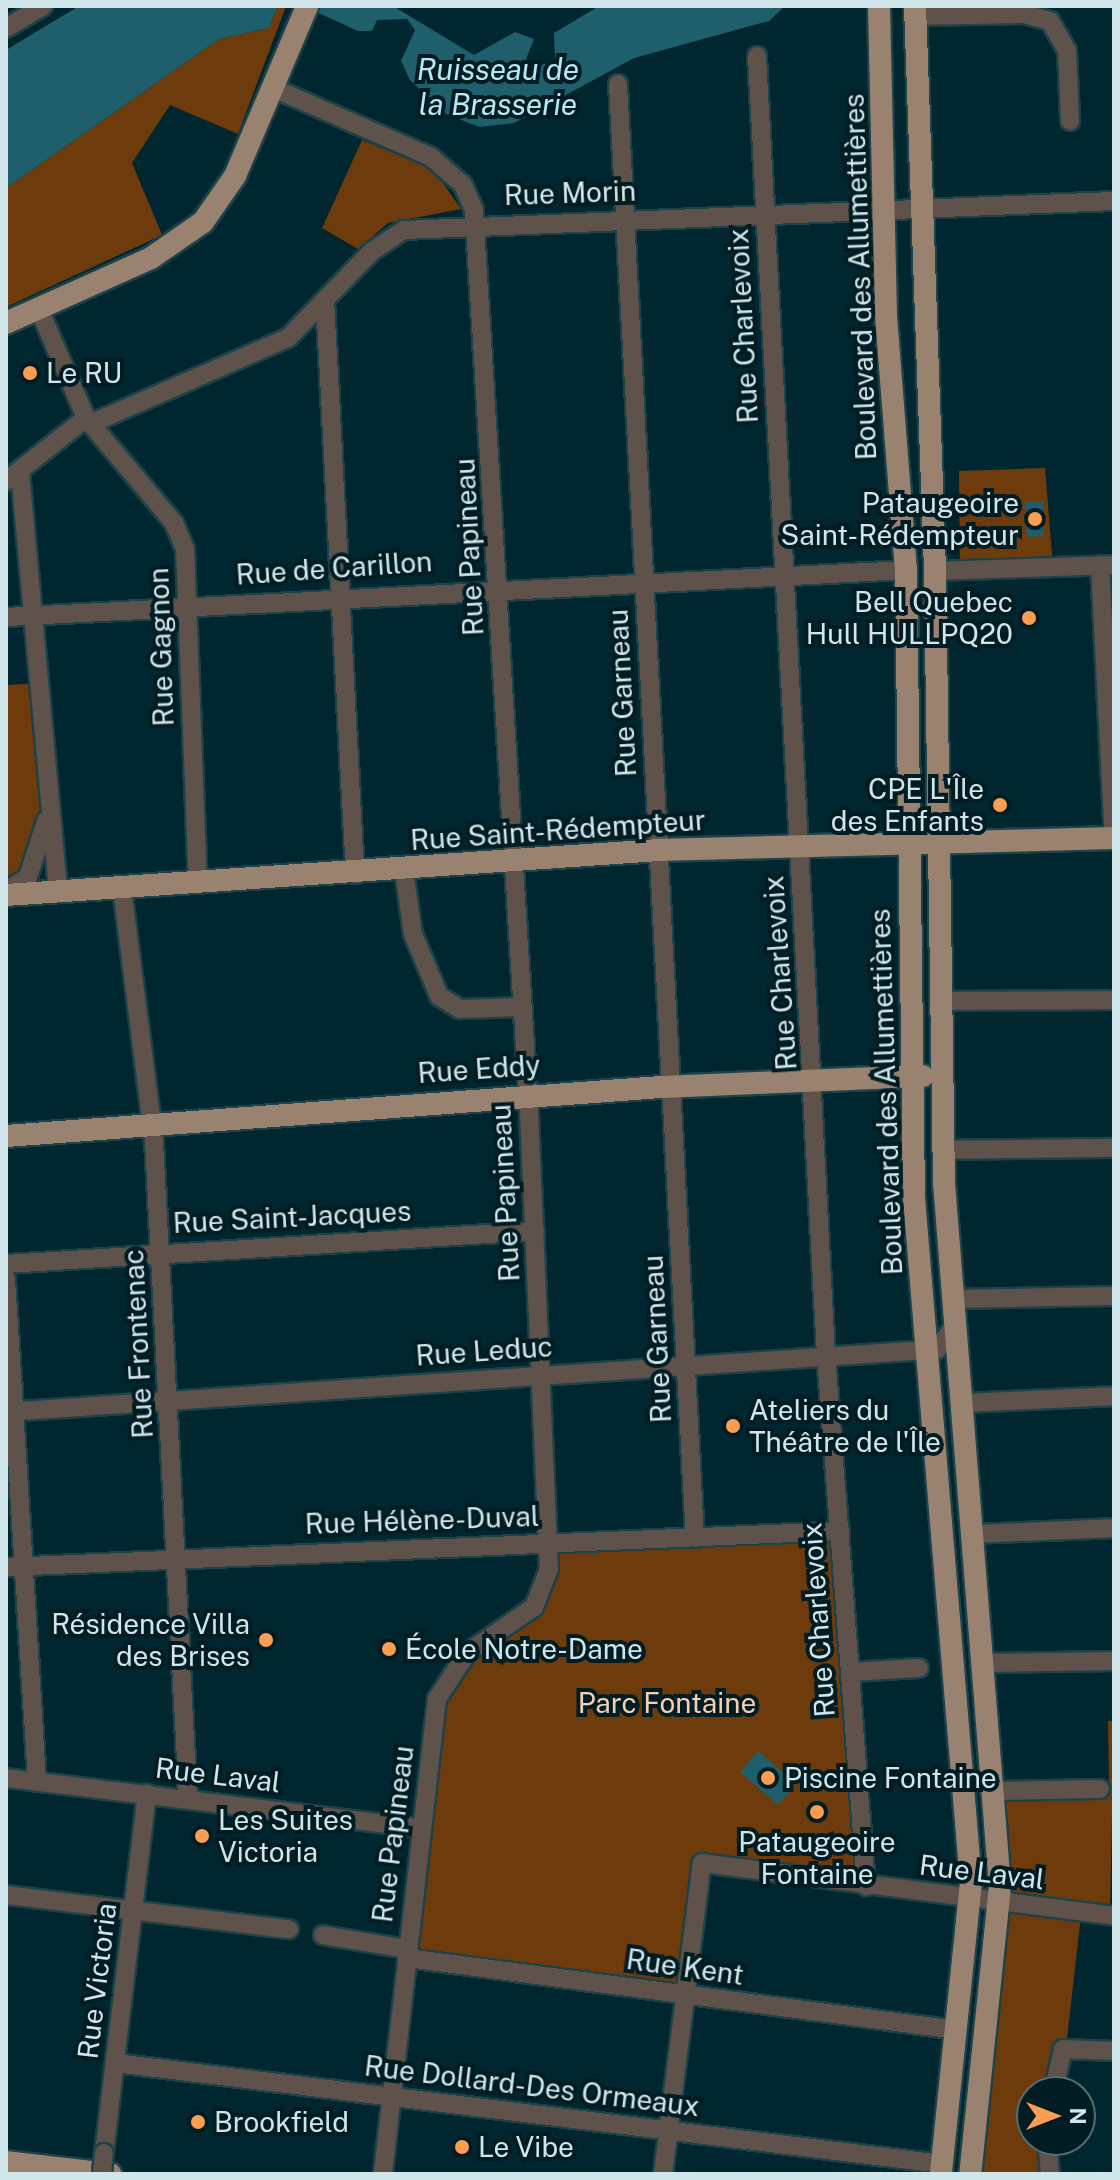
<!DOCTYPE html>
<html>
<head>
<meta charset="utf-8">
<style>
  body { margin:0 }
  #map { position:relative; width:1120px; height:2180px; overflow:hidden; background:#00272f; font-family:"Public Sans",sans-serif }
  div>[style] { position:absolute }
  .green>* { inset:0; background:#6e3c0c }
  .water>* { inset:0; background:#1f5f6c }
  .roads { filter:drop-shadow(2px 0 #1d4249) drop-shadow(-2px 0 #1d4249) drop-shadow(0 2px #1d4249) drop-shadow(0 -2px #1d4249) }
  .minor>* { height:18px; margin:-9px; padding:0 9px; transform-origin:9px; border-radius:9px; background:#5e524a }
  .major>* { height:22px; margin:-11px; padding:0 11px; transform-origin:11px; border-radius:11px; background:#9a8271 }
  .bridges { filter:drop-shadow(2px 0 #1d4249) drop-shadow(-2px 0 #1d4249) drop-shadow(0 2px #1d4249) drop-shadow(0 -2px #1d4249) }
  .minor-bridge>* { height:18px; margin:-9px; padding:0 9px; transform-origin:9px; border-radius:9px; background:#5e524a }
  .dots>* { width:22px; height:22px; translate:-50% -50%; box-sizing:border-box; border:4px solid #011d23; border-radius:50% }
  span { translate:-50% -50%; white-space:nowrap; text-align:center; line-height:1.15; -webkit-text-stroke:8px #011d23; paint-order:stroke }
  .street-label { font-size:28px; color:#d1e6ea }
  .poi-label { font-size:28px; color:#d1e6ea }
  .left { translate:0 -50%; text-align:left }
  .right { translate:-100% -50%; text-align:right }
  .park-label { font-size:28px; color:#f6d0b5 }
  .water-label { font-size:30px; color:#b4e9f5; font-style:italic }
  .frame { position:absolute; inset:0; border:8px solid #d1e6ea; pointer-events:none }
  .north { position:absolute; left:1016px; top:2076px; width:80px; height:80px; box-sizing:border-box; background:#011d23; border:2px solid #546d73; border-radius:50%; rotate:90deg; font-size:22px; font-weight:700; line-height:32px; text-align:center; color:#d1e6ea }
  .north::after { content:''; display:block; margin:auto; width:28px; height:36px; background:#fb9e51; clip-path:polygon(50% 0,100% 100%,50% 72%,0 100%) }
</style>
</head>
<body>
<div id="map">
  <div class="green">
    <div style="clip-path:polygon(278px 6px,286px 6px,238px 134px,170px 105px,132px 163px,162px 235px,6px 307px,6px 188px,219px 39px,269px 28px)"></div>
    <div style="clip-path:polygon(362px 140px,434px 170px,461px 209px,388px 223px,358px 249px,322px 228px)"></div>
    <div style="clip-path:polygon(1045px 468px,1053px 567px,960px 570px,959px 471px)"></div>
    <div style="clip-path:polygon(38px 683px,49px 806px,36px 859px,6px 891px,6px 685px)"></div>
    <div style="clip-path:polygon(840px 1531px,866px 1886px,708px 1863px,685px 1995px,407px 1958px,441px 1686px,526px 1615px,549px 1543px)"></div>
    <div style="clip-path:polygon(1108px 1721px,1114px 1721px,1110px 1909px,1082px 1906px,1061px 2092px,1032px 2092px,1032px 2140px,1055px 2140px,1054px 2174px,977px 2174px,1008px 1898px,1004px 1786px,1109px 1784px)"></div>
  </div>
  <div class="water">
    <div style="clip-path:polygon(79px 6px,278px 6px,269px 28px,219px 39px,6px 188px,6px 50px)"></div>
    <div style="clip-path:polygon(303px 6px,393px 6px,474px 55px,515px 32px,534px 39px,526px 59px,539px 66px,555px 60px,554px 33px,599px 6px,785px 6px,769px 21px,634px 58px,514px 123px,479px 127px,444px 113px,410px 80px,401px 61px,415px 30px,407px 19px,377px 20px,372px 31px,358px 31px)"></div>
    <div style="clip-path:polygon(1043px 501px,1044px 536px,1027px 537px,1025px 502px)"></div>
    <div style="clip-path:polygon(758px 1751px,796px 1784px,778px 1805px,740px 1772px)"></div>
  </div>
  <div class="roads">
    <div class="minor">
      <div style="left:915px;top:16px;width:109px;rotate:-1.1deg"></div>
      <div style="left:1024px;top:14px;width:27px;rotate:15deg"></div>
      <div style="left:1050px;top:21px;width:34px;rotate:60deg"></div>
      <div style="left:1067px;top:51px;width:70px;rotate:87.5deg"></div>
      <div style="left:6px;top:28px;width:43px;rotate:-30.7deg"></div>
      <div style="left:757px;top:56px;width:1301px;rotate:86.96deg"></div>
      <div style="left:826px;top:1355px;width:533px;rotate:85.69deg"></div>
      <div style="left:618px;top:84px;width:1456px;rotate:86.97deg"></div>
      <div style="left:273px;top:88px;width:172px;rotate:23.6deg"></div>
      <div style="left:431px;top:157px;width:43px;rotate:41.2deg"></div>
      <div style="left:463px;top:185px;width:27px;rotate:66deg"></div>
      <div style="left:474px;top:210px;width:905px;rotate:86.51deg"></div>
      <div style="left:529px;top:1113px;width:456px;rotate:87.5deg"></div>
      <div style="left:549px;top:1569px;width:41px;rotate:111.5deg"></div>
      <div style="left:534px;top:1607px;width:81px;rotate:145.5deg"></div>
      <div style="left:467px;top:1653px;width:55px;rotate:123.1deg"></div>
      <div style="left:437px;top:1699px;width:478px;rotate:96.5deg"></div>
      <div style="left:325px;top:300px;width:575px;rotate:87.01deg"></div>
      <div style="left:39px;top:309px;width:119px;rotate:66.7deg"></div>
      <div style="left:86px;top:418px;width:137px;rotate:50deg"></div>
      <div style="left:174px;top:523px;width:28px;rotate:67deg"></div>
      <div style="left:185px;top:549px;width:335px;rotate:87.8deg"></div>
      <div style="left:90px;top:424px;width:216px;rotate:-23.5deg"></div>
      <div style="left:288px;top:338px;width:120px;rotate:-46deg"></div>
      <div style="left:371px;top:252px;width:40px;rotate:-34deg"></div>
      <div style="left:404px;top:230px;width:711px;rotate:-2.34deg"></div>
      <div style="left:20px;top:472px;width:422px;rotate:84.8deg"></div>
      <div style="left:6px;top:481px;width:102px;rotate:-38.2deg"></div>
      <div style="left:1100px;top:565px;width:272px;rotate:87.1deg"></div>
      <div style="left:935px;top:571px;width:179px;rotate:-1.9deg"></div>
      <div style="left:6px;top:617px;width:901px;rotate:-2.99deg"></div>
      <div style="left:404px;top:871px;width:64px;rotate:81.9deg"></div>
      <div style="left:413px;top:934px;width:67px;rotate:67.2deg"></div>
      <div style="left:439px;top:996px;width:25px;rotate:32deg"></div>
      <div style="left:460px;top:1009px;width:63px;rotate:-1.8deg"></div>
      <div style="left:122px;top:888px;width:255px;rotate:82.8deg"></div>
      <div style="left:154px;top:1141px;width:659px;rotate:87.04deg"></div>
      <div style="left:6px;top:891px;width:26px;rotate:-32deg"></div>
      <div style="left:28px;top:877px;width:59px;rotate:-72.2deg"></div>
      <div style="left:942px;top:1001px;width:172px;rotate:-0.3deg"></div>
      <div style="left:943px;top:1150px;width:171px;rotate:-0.7deg"></div>
      <div style="left:6px;top:1264px;width:530px;rotate:-3.57deg"></div>
      <div style="left:6px;top:1279px;width:504px;rotate:86.47deg"></div>
      <div style="left:953px;top:1299px;width:161px;rotate:-1.1deg"></div>
      <div style="left:962px;top:1403px;width:152px;rotate:-2.6deg"></div>
      <div style="left:6px;top:1412px;width:922px;rotate:-3.86deg"></div>
      <div style="left:926px;top:1350px;width:11px;rotate:-5deg"></div>
      <div style="left:937px;top:1349px;width:29px;rotate:-52deg"></div>
      <div style="left:973px;top:1534px;width:141px;rotate:-2.4deg"></div>
      <div style="left:6px;top:1567px;width:835px;rotate:-2.47deg"></div>
      <div style="left:983px;top:1663px;width:131px;rotate:-0.9deg"></div>
      <div style="left:850px;top:1672px;width:69px;rotate:-3.3deg"></div>
      <div style="left:6px;top:1778px;width:419px;rotate:6.9deg"></div>
      <div style="left:995px;top:1791px;width:105px;rotate:-1.1deg"></div>
      <div style="left:6px;top:1895px;width:285px;rotate:6.9deg"></div>
      <div style="left:323px;top:1935px;width:86px;rotate:9.4deg"></div>
      <div style="left:407px;top:1958px;width:555px;rotate:7.46deg"></div>
      <div style="left:115px;top:2063px;width:833px;rotate:6.96deg"></div>
      <div style="left:1053px;top:2092px;width:44px;rotate:-76.9deg"></div>
      <div style="left:1063px;top:2049px;width:51px;rotate:2.2deg"></div>
      <div style="left:1047px;top:2140px;width:34px;rotate:85deg"></div>
      <div style="left:104px;top:2153px;width:362px;rotate:-83.2deg"></div>
      <div style="left:663px;top:2174px;width:313px;rotate:-82.9deg"></div>
      <div style="left:702px;top:1863px;width:415px;rotate:7.3deg"></div>
    </div>
    <div class="major">
      <div style="left:879px;top:6px;width:310px;rotate:88.7deg"></div>
      <div style="left:886px;top:316px;width:255px;rotate:85.5deg"></div>
      <div style="left:906px;top:570px;width:628px;rotate:89.27deg"></div>
      <div style="left:914px;top:1198px;width:686px;rotate:85.24deg"></div>
      <div style="left:971px;top:1882px;width:294px;rotate:95.9deg"></div>
      <div style="left:915px;top:6px;width:565px;rotate:87.97deg"></div>
      <div style="left:935px;top:571px;width:612px;rotate:89.16deg"></div>
      <div style="left:944px;top:1183px;width:705px;rotate:85.45deg"></div>
      <div style="left:1000px;top:1886px;width:290px;rotate:95.9deg"></div>
      <div style="left:6px;top:323px;width:159px;rotate:-24.1deg"></div>
      <div style="left:151px;top:258px;width:63px;rotate:-34.7deg"></div>
      <div style="left:203px;top:222px;width:56px;rotate:-55.2deg"></div>
      <div style="left:235px;top:176px;width:185px;rotate:-67deg"></div>
      <div style="left:6px;top:895px;width:656px;rotate:-3.94deg"></div>
      <div style="left:660px;top:850px;width:454px;rotate:-1.5deg"></div>
      <div style="left:6px;top:1136px;width:657px;rotate:-4.28deg"></div>
      <div style="left:661px;top:1087px;width:262px;rotate:-2.4deg"></div>
      <div style="left:6px;top:2162px;width:105px;rotate:6.6deg"></div>
    </div>
  </div>
  <div class="bridges">
    <div class="minor-bridge">
      <div style="left:102px;top:2174px;width:21px;rotate:-85deg"></div>
    </div>
  </div>
  <div class="dots">
    <div style="left:30px;top:373px;background:#fb9e51"></div>
    <div style="left:1035px;top:519px;background:#fb9e51"></div>
    <div style="left:1029px;top:618px;background:#fb9e51"></div>
    <div style="left:1000px;top:805px;background:#fb9e51"></div>
    <div style="left:733px;top:1426px;background:#fb9e51"></div>
    <div style="left:266px;top:1640px;background:#fb9e51"></div>
    <div style="left:389px;top:1649px;background:#fb9e51"></div>
    <div style="left:768px;top:1778px;background:#fb9e51"></div>
    <div style="left:817px;top:1812px;background:#fb9e51"></div>
    <div style="left:202px;top:1836px;background:#fb9e51"></div>
    <div style="left:198px;top:2122px;background:#fb9e51"></div>
    <div style="left:462px;top:2147px;background:#fb9e51"></div>
  </div>
  <div class="street-label">
    <span style="left:570px;top:193px;rotate:-2deg">Rue Morin</span>
    <span style="left:860px;top:277px;rotate:-92deg">Boulevard des Allumettières</span>
    <span style="left:743px;top:326px;rotate:-93deg">Rue Charlevoix</span>
    <span style="left:469px;top:547px;rotate:-93deg">Rue Papineau</span>
    <span style="left:334px;top:568px;rotate:-4deg">Rue de Carillon</span>
    <span style="left:161px;top:647px;rotate:-92deg">Rue Gagnon</span>
    <span style="left:622px;top:693px;rotate:-93deg">Rue Garneau</span>
    <span style="left:558px;top:830px;rotate:-4deg">Rue Saint-Rédempteur</span>
    <span style="left:780px;top:973px;rotate:-94deg">Rue Charlevoix</span>
    <span style="left:479px;top:1069px;rotate:-4deg">Rue Eddy</span>
    <span style="left:886px;top:1092px;rotate:-92deg">Boulevard des Allumettières</span>
    <span style="left:505px;top:1193px;rotate:-93deg">Rue Papineau</span>
    <span style="left:292px;top:1217px;rotate:-3deg">Rue Saint-Jacques</span>
    <span style="left:657px;top:1339px;rotate:-93deg">Rue Garneau</span>
    <span style="left:138px;top:1344px;rotate:-93deg">Rue Frontenac</span>
    <span style="left:484px;top:1351px;rotate:-4deg">Rue Leduc</span>
    <span style="left:422px;top:1520px;rotate:-2deg">Rue Hélène-Duval</span>
    <span style="left:818px;top:1620px;rotate:-94deg">Rue Charlevoix</span>
    <span style="left:218px;top:1775px;rotate:7deg">Rue Laval</span>
    <span style="left:393px;top:1834px;rotate:-83deg">Rue Papineau</span>
    <span style="left:982px;top:1872px;rotate:7deg">Rue Laval</span>
    <span style="left:685px;top:1967px;rotate:8deg">Rue Kent</span>
    <span style="left:97px;top:1981px;rotate:-83deg">Rue Victoria</span>
    <span style="left:532px;top:2086px;rotate:7deg">Rue Dollard-Des Ormeaux</span>
  </div>
  <div class="poi-label">
    <span class="left" style="left:46px;top:373px">Le RU</span>
    <span class="right" style="left:1019px;top:519px">Pataugeoire<br>Saint-Rédempteur</span>
    <span class="right" style="left:1013px;top:618px">Bell Quebec<br>Hull HULLPQ20</span>
    <span class="right" style="left:984px;top:805px">CPE L'Île<br>des Enfants</span>
    <span class="left" style="left:749px;top:1426px">Ateliers du<br>Théâtre de l'Île</span>
    <span class="right" style="left:250px;top:1640px">Résidence Villa<br>des Brises</span>
    <span class="left" style="left:405px;top:1649px">École Notre-Dame</span>
    <span class="left" style="left:784px;top:1778px">Piscine Fontaine</span>
    <span class="left" style="left:218px;top:1836px">Les Suites<br>Victoria</span>
    <span style="left:817px;top:1858px">Pataugeoire<br>Fontaine</span>
    <span class="left" style="left:214px;top:2122px">Brookfield</span>
    <span class="left" style="left:478px;top:2147px">Le Vibe</span>
  </div>
  <div class="park-label">
    <span style="left:667px;top:1703px">Parc Fontaine</span>
  </div>
  <div class="water-label">
    <span style="left:498px;top:86px">Ruisseau de<br>la Brasserie</span>
  </div>
  <div class="frame"></div>
  <div class="north">N</div>
</div>
</body>
</html>
